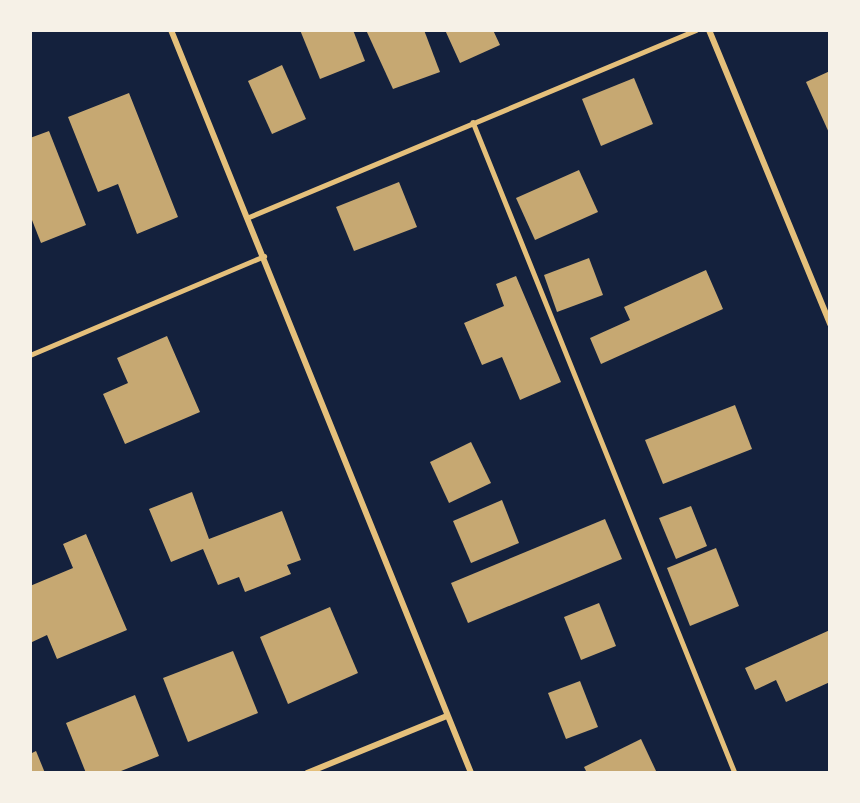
<!DOCTYPE html>
<html>
<head>
<meta charset="utf-8">
<style>
  body { margin:0 }
  #map { position:relative; width:860px; height:803px; overflow:hidden; background:#14213d; font-family:Lato,sans-serif }
  div>[style] { position:absolute }
  .building>* { inset:0; background:#c6a872 }
  .service>* { height:4.5px; margin:-2.25px; padding:0 2.25px; transform-origin:2.25px; border-radius:2.25px; background:#e5c07b }
  .minor>* { height:6px; margin:-3px; padding:0 3px; transform-origin:3px; border-radius:3px; background:#e5c07b }
  span { translate:-50% -50%; white-space:nowrap; text-align:center; line-height:1.15; -webkit-text-stroke:6px #f6f1e7; paint-order:stroke }
  .frame { position:absolute; inset:0; border:32px solid #f6f1e7; pointer-events:none }
</style>
</head>
<body>
<div id="map">
  <div class="building">
    <div style="clip-path:polygon(300px 30px,353px 30px,365px 61px,320px 79px)"></div>
    <div style="clip-path:polygon(366px 30px,424px 30px,440px 72px,393px 89px)"></div>
    <div style="clip-path:polygon(445px 30px,493px 30px,500px 45px,460px 63px)"></div>
    <div style="clip-path:polygon(282px 65px,306px 119px,272px 134px,248px 81px)"></div>
    <div style="clip-path:polygon(830px 71px,830px 135px,806px 82px)"></div>
    <div style="clip-path:polygon(634px 78px,653px 124px,601px 146px,582px 99px)"></div>
    <div style="clip-path:polygon(129px 93px,178px 217px,137px 234px,118px 184px,98px 192px,68px 117px)"></div>
    <div style="clip-path:polygon(49px 131px,86px 225px,41px 243px,30px 215px,30px 138px)"></div>
    <div style="clip-path:polygon(579px 170px,598px 212px,535px 240px,516px 198px)"></div>
    <div style="clip-path:polygon(399px 182px,417px 227px,354px 251px,336px 207px)"></div>
    <div style="clip-path:polygon(589px 258px,603px 295px,557px 312px,544px 275px)"></div>
    <div style="clip-path:polygon(706px 270px,723px 309px,601px 364px,590px 338px,630px 320px,624px 307px)"></div>
    <div style="clip-path:polygon(516px 276px,561px 382px,520px 400px,502px 357px,482px 365px,464px 323px,504px 306px,496px 284px)"></div>
    <div style="clip-path:polygon(167px 336px,200px 412px,125px 444px,103px 394px,128px 383px,117px 358px)"></div>
    <div style="clip-path:polygon(735px 405px,752px 449px,663px 484px,645px 440px)"></div>
    <div style="clip-path:polygon(471px 442px,491px 483px,449px 503px,430px 462px)"></div>
    <div style="clip-path:polygon(192px 492px,209px 539px,282px 511px,301px 560px,287px 565px,291px 574px,245px 592px,239px 577px,218px 585px,203px 549px,171px 562px,149px 509px)"></div>
    <div style="clip-path:polygon(502px 500px,519px 543px,471px 563px,453px 521px)"></div>
    <div style="clip-path:polygon(691px 506px,707px 546px,676px 559px,659px 518px)"></div>
    <div style="clip-path:polygon(605px 519px,622px 559px,468px 623px,451px 583px)"></div>
    <div style="clip-path:polygon(86px 534px,127px 630px,57px 659px,47px 635px,30px 643px,30px 586px,73px 568px,63px 544px)"></div>
    <div style="clip-path:polygon(716px 548px,739px 606px,690px 626px,667px 568px)"></div>
    <div style="clip-path:polygon(599px 603px,616px 646px,581px 660px,564px 617px)"></div>
    <div style="clip-path:polygon(330px 607px,358px 673px,288px 704px,260px 637px)"></div>
    <div style="clip-path:polygon(830px 630px,830px 682px,786px 702px,776px 680px,755px 690px,745px 668px)"></div>
    <div style="clip-path:polygon(233px 651px,258px 713px,188px 742px,163px 678px)"></div>
    <div style="clip-path:polygon(580px 681px,598px 727px,566px 739px,548px 693px)"></div>
    <div style="clip-path:polygon(135px 695px,159px 756px,116px 773px,86px 773px,66px 723px)"></div>
    <div style="clip-path:polygon(641px 739px,657px 773px,587px 773px,584px 767px)"></div>
    <div style="clip-path:polygon(36px 751px,45px 773px,30px 773px,30px 754px)"></div>
  </div>
  <div class="service">
    <div style="left:473px;top:122px;width:702px;rotate:68.08deg"></div>
    <div style="left:249px;top:217px;width:484px;rotate:-22.7deg"></div>
    <div style="left:30px;top:355px;width:254px;rotate:-22.9deg"></div>
  </div>
  <div class="minor">
    <div style="left:171px;top:30px;width:801px;rotate:68.01deg"></div>
    <div style="left:709px;top:30px;width:318px;rotate:67.6deg"></div>
    <div style="left:307px;top:773px;width:151px;rotate:-22.2deg"></div>
  </div>
  <div class="frame"></div>
</div>
</body>
</html>
